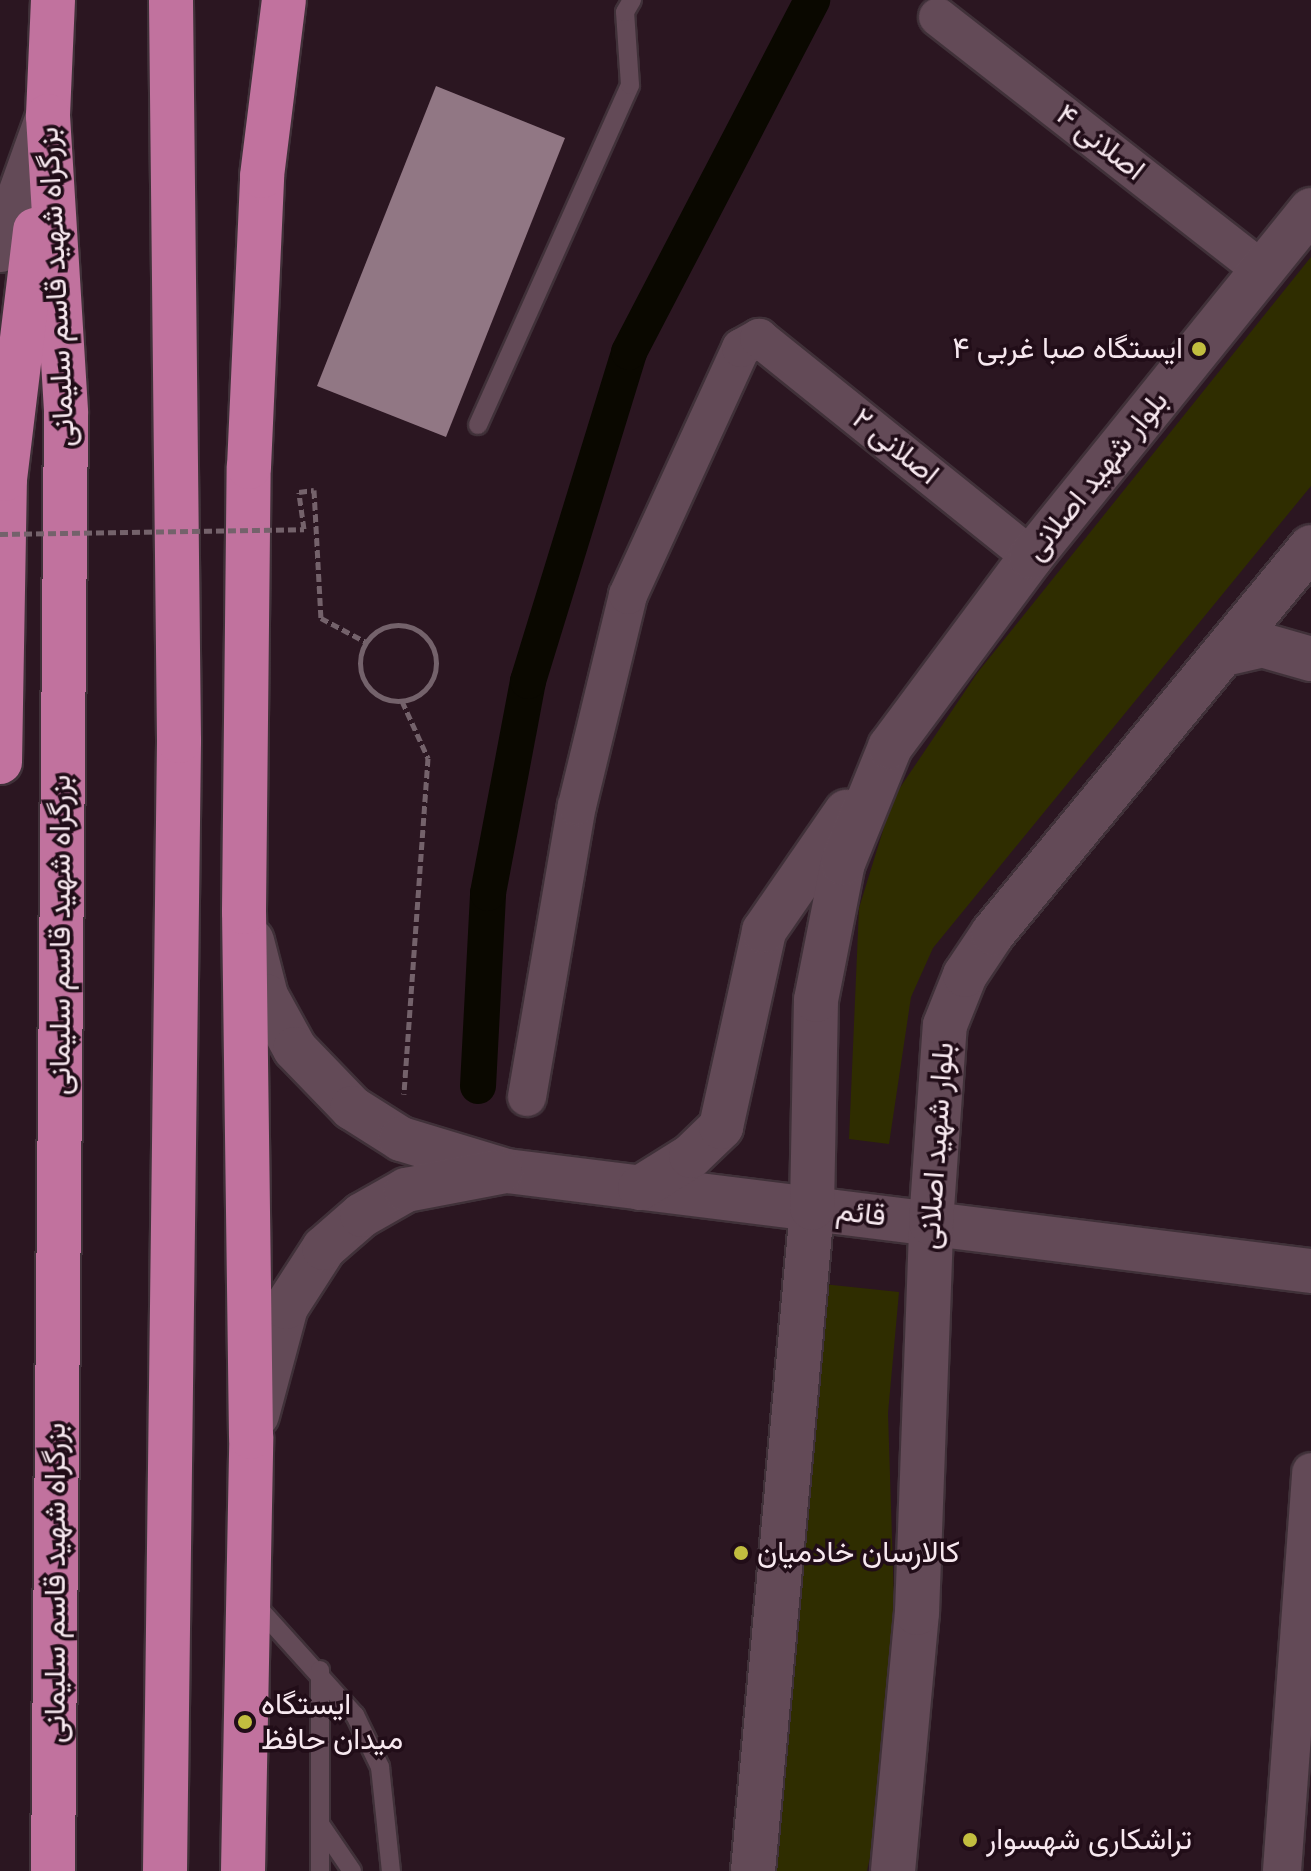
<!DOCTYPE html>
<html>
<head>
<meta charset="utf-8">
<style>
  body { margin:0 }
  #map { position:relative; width:1311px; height:1871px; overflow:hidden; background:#2b1621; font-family:Spectral,Vazirmatn,serif }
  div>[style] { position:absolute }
  .green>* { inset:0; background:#2f2d00 }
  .canal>* { height:36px; margin:-18px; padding:0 18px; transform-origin:18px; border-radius:18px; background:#0a0800 }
  .building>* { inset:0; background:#917784 }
  .path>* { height:5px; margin-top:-2.5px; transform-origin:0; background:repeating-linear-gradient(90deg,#74626b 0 8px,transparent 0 12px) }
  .path>.ring { margin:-2.5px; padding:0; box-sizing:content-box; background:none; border:5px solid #74626b; border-radius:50% }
  .roads { filter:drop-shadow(2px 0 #403139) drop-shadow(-2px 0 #403139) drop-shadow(0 2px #403139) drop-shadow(0 -2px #403139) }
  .lane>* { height:18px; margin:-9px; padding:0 9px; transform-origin:9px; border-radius:9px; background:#634a57 }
  .street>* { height:38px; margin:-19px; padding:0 19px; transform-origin:19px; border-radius:19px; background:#634a57 }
  .secondary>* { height:44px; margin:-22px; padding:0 22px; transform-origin:22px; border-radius:22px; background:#634a57 }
  .highway>* { height:44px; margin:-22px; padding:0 22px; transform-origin:22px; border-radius:22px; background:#c1729e }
  .path-bridge>* { height:5px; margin-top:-2.5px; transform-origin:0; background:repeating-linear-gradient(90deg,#74626b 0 8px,transparent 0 12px) }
  .dots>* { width:22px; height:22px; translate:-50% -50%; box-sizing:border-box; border:4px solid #210d18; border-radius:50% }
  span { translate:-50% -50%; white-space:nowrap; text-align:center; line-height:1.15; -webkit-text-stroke:7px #210d18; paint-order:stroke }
  .street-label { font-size:30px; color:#f7e8ef }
  .poi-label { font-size:30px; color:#f7e8ef }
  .right { translate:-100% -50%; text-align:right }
  .left { translate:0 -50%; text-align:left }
</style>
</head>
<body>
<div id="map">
  <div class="green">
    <div style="clip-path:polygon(1311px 257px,1311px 486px,933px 948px,911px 997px,889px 1144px,849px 1139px,859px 908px,893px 798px,978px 672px)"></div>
    <div style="clip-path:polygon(823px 1284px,899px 1292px,888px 1413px,894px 1600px,881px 1807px,867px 1871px,770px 1871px)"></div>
  </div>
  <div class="canal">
    <div style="left:478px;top:1086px;width:193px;rotate:-87deg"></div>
    <div style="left:488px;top:893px;width:216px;rotate:-79.3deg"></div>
    <div style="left:528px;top:681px;width:344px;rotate:-72.9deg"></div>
    <div style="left:629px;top:352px;width:397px;rotate:-62.5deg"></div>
  </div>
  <div class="building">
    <div style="clip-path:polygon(436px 86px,565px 138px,446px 437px,317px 386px)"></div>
  </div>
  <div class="path">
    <div style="left:304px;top:529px;width:37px;rotate:-98deg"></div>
    <div style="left:299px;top:492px;width:15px;rotate:-8deg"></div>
    <div style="left:314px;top:490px;width:128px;rotate:86.9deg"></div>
    <div style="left:321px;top:618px;width:51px;rotate:28.1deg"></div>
    <div class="ring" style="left:360px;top:625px;width:71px;height:71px"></div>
    <div style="left:402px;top:701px;width:63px;rotate:65.5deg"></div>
    <div style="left:428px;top:758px;width:337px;rotate:94.1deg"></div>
  </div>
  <div class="roads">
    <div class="lane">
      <div style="left:478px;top:425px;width:372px;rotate:-65.9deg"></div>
      <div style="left:630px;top:85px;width:73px;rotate:-93.9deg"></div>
      <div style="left:625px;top:12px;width:14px;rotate:-60deg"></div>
      <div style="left:254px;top:1603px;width:151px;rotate:48deg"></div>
      <div style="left:355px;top:1715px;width:58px;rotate:64.3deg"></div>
      <div style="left:380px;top:1767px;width:105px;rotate:84deg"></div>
      <div style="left:320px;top:1824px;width:57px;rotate:55.8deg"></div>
      <div style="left:320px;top:1871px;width:201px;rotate:-90deg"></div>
    </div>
    <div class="street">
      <div style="left:938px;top:17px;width:411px;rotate:38deg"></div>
      <div style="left:527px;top:1097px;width:295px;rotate:-80.3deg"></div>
      <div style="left:577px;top:806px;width:217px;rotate:-76.4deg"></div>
      <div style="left:628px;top:595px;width:272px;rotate:-65.4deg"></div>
      <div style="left:741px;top:348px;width:21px;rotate:-29deg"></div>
      <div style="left:759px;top:338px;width:349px;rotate:38.8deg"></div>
      <div style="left:1282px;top:1871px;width:400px;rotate:-85.8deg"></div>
    </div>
    <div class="secondary">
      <div style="left:0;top:250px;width:142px;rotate:-70.3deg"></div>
      <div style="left:1224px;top:654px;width:39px;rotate:-13deg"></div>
      <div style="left:1262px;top:645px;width:51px;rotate:15.9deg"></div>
      <div style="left:252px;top:941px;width:57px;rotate:75.7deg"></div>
      <div style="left:266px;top:996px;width:60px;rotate:61.3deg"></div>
      <div style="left:295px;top:1049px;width:82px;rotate:46deg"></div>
      <div style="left:352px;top:1108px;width:58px;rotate:32.3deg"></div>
      <div style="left:401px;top:1139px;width:111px;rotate:16.8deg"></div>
      <div style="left:507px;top:1171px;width:810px;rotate:7.09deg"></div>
      <div style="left:640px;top:1188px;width:60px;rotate:-32.1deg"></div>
      <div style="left:691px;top:1156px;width:42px;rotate:-44deg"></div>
      <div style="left:721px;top:1127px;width:201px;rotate:-77.6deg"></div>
      <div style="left:764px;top:931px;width:145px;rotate:-55.4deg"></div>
      <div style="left:257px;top:1415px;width:112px;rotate:-75deg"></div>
      <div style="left:286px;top:1307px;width:70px;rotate:-57.2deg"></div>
      <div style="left:324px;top:1248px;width:50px;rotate:-41deg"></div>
      <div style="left:362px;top:1215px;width:51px;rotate:-29.6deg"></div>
      <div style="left:406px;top:1190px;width:96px;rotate:-10.8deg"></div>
      <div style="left:753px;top:1871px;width:666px;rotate:-84.91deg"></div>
      <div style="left:812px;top:1208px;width:208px;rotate:-88.9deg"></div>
      <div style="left:816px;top:1000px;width:140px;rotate:-78.9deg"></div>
      <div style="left:843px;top:863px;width:125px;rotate:-67.9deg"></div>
      <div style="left:890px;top:747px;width:237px;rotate:-53.4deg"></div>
      <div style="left:1031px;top:557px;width:446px;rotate:-51.1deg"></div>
      <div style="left:893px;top:1871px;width:259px;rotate:-84.7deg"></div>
      <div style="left:917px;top:1613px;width:390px;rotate:-87.9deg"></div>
      <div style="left:931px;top:1223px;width:198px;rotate:-86deg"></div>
      <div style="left:945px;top:1025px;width:54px;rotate:-68.2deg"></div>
      <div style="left:965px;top:975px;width:50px;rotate:-56.3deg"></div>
      <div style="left:993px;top:933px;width:500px;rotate:-50.52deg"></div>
    </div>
    <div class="highway">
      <div style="left:53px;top:0;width:116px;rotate:92.5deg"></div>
      <div style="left:48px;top:116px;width:298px;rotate:86.5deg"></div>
      <div style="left:66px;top:413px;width:1458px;rotate:90.51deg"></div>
      <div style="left:0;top:762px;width:283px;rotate:-89deg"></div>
      <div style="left:5px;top:479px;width:251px;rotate:-83.1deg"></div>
      <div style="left:165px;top:1871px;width:1130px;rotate:-89.29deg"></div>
      <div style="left:179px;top:741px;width:741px;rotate:-90.62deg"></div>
      <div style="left:243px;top:1871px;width:434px;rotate:-88.9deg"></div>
      <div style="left:251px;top:1437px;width:525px;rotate:-90.76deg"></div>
      <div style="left:244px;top:912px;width:445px;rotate:-89.4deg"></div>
      <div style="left:249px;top:467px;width:291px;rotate:-87.4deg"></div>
      <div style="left:262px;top:176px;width:177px;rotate:-82.9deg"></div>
    </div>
  </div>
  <div class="path-bridge">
    <div style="left:0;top:534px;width:304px;rotate:-0.9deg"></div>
  </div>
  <div class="dots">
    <div style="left:1199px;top:349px;background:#c2bd3f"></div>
    <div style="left:741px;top:1553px;background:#c2bd3f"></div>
    <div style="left:245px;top:1722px;background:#c2bd3f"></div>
    <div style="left:970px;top:1840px;background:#c2bd3f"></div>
  </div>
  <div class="street-label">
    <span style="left:1100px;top:143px;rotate:38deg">اصلانی ۴</span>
    <span style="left:57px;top:287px;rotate:-93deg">بزرگراه شهید قاسم سلیمانی</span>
    <span style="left:895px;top:447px;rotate:39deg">اصلانی ۲</span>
    <span style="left:1097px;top:476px;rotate:-51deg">بلوار شهید اصلانی</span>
    <span style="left:61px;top:935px;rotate:-90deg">بزرگراه شهید قاسم سلیمانی</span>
    <span style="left:937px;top:1146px;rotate:-86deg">بلوار شهید اصلانی</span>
    <span style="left:861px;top:1214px;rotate:7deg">قائم</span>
    <span style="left:56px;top:1583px;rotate:-90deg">بزرگراه شهید قاسم سلیمانی</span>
  </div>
  <div class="poi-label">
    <span class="right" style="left:1183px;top:349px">ایستگاه صبا غربی ۴</span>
    <span class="left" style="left:757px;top:1553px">کالارسان خادمیان</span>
    <span class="left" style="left:261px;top:1722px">ایستگاه<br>میدان حافظ</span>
    <span class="left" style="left:986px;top:1840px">تراشکاری شهسوار</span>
  </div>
</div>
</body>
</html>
